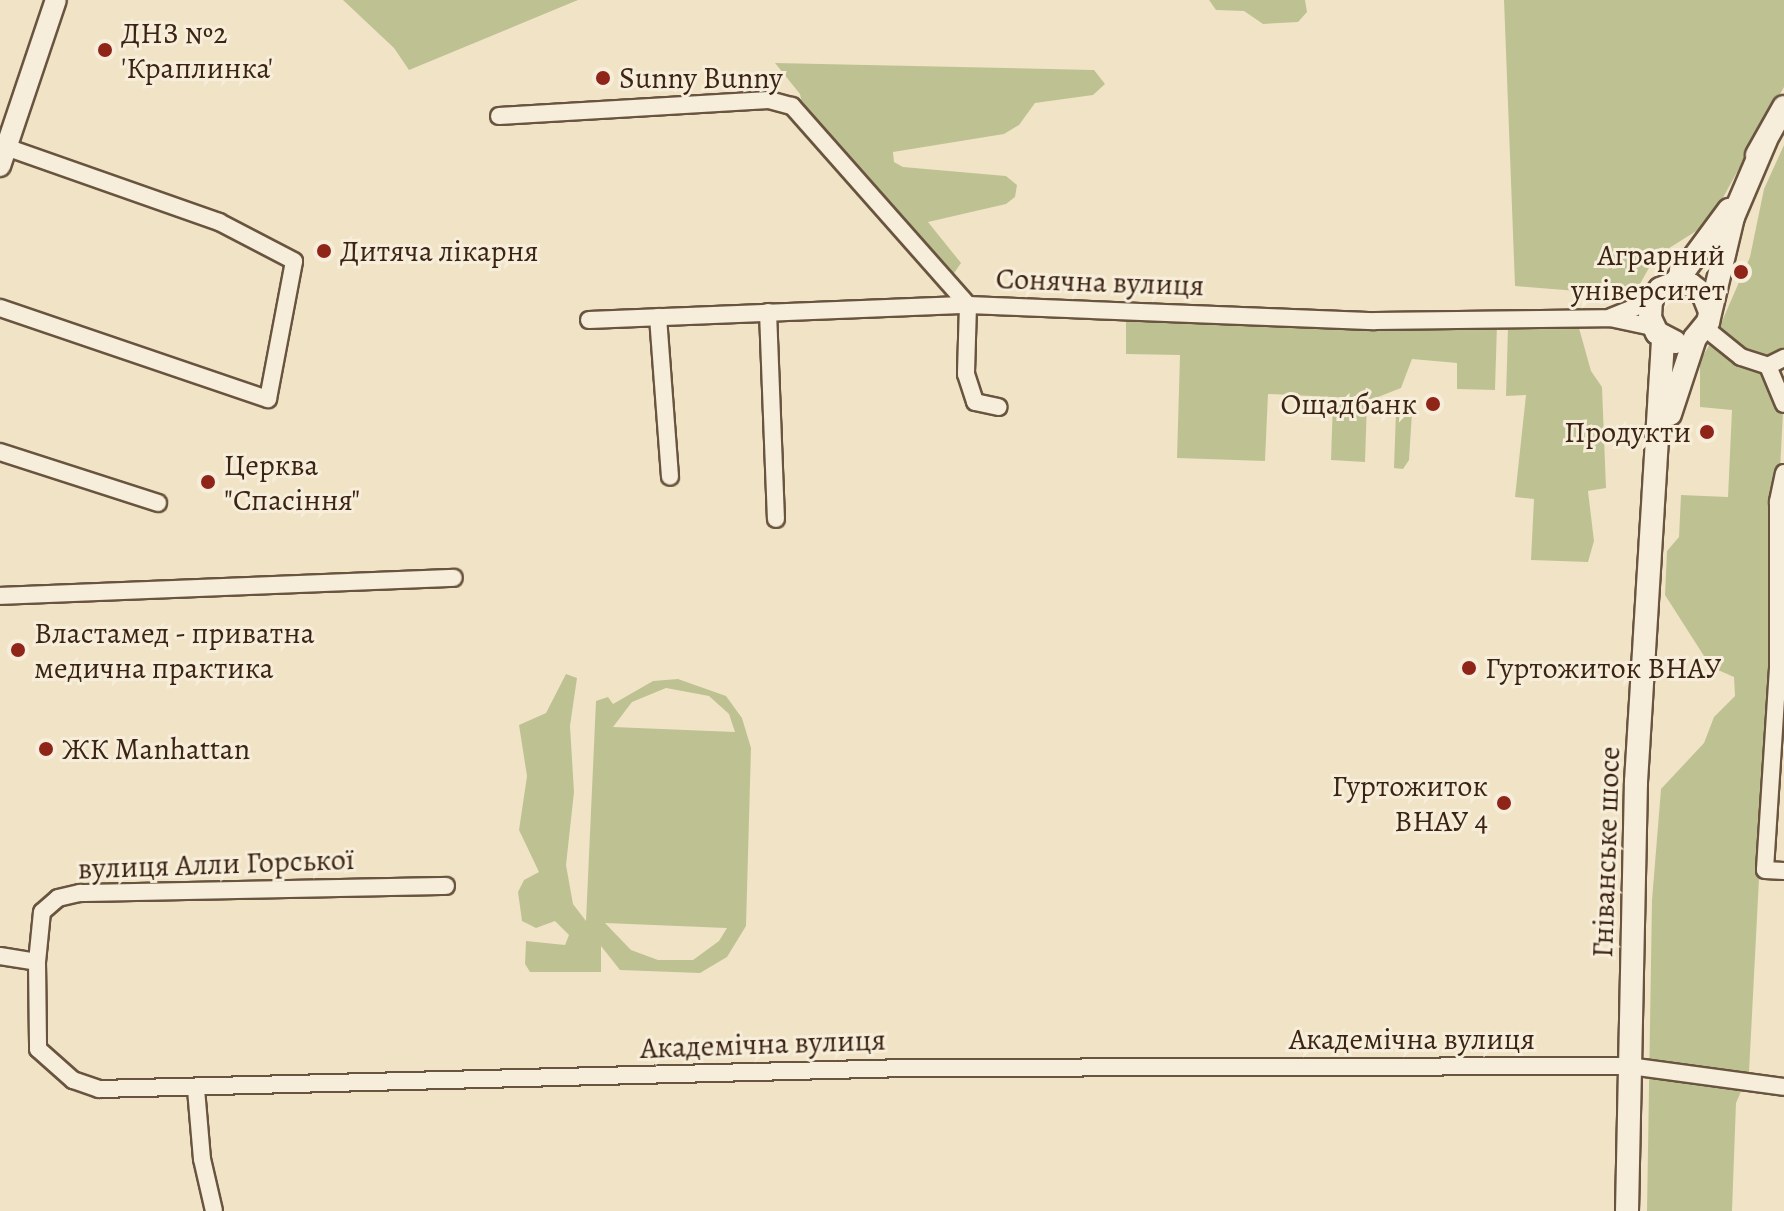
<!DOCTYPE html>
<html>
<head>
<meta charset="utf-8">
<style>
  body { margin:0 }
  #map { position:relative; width:1784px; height:1211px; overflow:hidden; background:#f1e4c6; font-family:Alegreya,serif }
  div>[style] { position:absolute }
  .green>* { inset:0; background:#bec292 }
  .roads { filter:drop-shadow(2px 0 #69543f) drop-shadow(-2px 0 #69543f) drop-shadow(0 2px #69543f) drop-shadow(0 -2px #69543f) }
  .minor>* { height:16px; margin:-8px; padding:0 8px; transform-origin:8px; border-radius:8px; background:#f6edda }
  .tertiary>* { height:20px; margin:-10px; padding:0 10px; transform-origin:10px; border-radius:10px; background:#f6edda }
  .secondary>* { height:22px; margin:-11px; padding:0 11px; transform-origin:11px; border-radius:11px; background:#f6edda }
  .dots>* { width:22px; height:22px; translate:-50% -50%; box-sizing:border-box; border:4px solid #f6edda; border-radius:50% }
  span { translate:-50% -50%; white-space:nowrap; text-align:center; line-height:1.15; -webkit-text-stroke:6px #f6edda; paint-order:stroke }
  .poi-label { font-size:30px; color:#3c2412 }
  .left { translate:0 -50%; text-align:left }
  .right { translate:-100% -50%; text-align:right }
  .street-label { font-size:30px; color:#3c2412 }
</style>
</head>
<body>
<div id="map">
  <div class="green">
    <div style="clip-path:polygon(343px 0,578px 0,409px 70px,394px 48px)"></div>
    <div style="clip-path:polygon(1209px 0,1305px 0,1307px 12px,1298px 22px,1263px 24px,1244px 11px,1216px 10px)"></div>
    <div style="clip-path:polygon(1504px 0,1784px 0,1784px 87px,1709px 223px,1655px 257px,1630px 302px,1617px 303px,1623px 286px,1602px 293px,1515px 286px)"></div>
    <div style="clip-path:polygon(775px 63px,1094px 70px,1105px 84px,1093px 95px,1035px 103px,1019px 125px,1004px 134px,893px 152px,894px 162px,903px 167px,1006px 176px,1017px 185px,1015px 197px,1006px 204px,928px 222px,961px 263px,948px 282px,804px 115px,800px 94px)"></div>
    <div style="clip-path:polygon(1784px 145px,1784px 348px,1769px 355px,1745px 352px,1719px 328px,1750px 257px,1764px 189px)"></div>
    <div style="clip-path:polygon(1126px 314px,1497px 324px,1495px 390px,1457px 389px,1457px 363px,1412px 359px,1401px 388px,1373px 399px,1268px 394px,1265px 461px,1177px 458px,1180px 355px,1126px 354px)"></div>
    <div style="clip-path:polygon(1508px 327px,1579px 328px,1591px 371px,1602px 387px,1606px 488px,1588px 491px,1594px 541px,1588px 562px,1531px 560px,1534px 499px,1515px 497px,1526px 395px,1506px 396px)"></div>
    <div style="clip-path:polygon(1711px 342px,1737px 363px,1765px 374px,1783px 412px,1749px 1073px,1736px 1103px,1732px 1211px,1647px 1211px,1652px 900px,1661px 789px,1704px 743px,1714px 717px,1735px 696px,1734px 677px,1711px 667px,1665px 595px,1667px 551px,1679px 537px,1681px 495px,1728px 497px,1732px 410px,1700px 407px,1700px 361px)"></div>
    <div style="clip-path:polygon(1333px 401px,1367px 402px,1365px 462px,1331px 460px)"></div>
    <div style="clip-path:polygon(1396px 411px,1412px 412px,1409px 460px,1403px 469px,1394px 468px)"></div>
    <div style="clip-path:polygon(evenodd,566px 674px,577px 678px,570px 726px,574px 792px,566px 865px,573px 904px,586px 921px,596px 701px,608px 697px,613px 704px,653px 681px,678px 679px,726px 696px,742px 718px,751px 748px,746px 926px,727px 957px,700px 973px,620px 970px,601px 946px,601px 972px,530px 972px,525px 964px,526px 941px,565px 945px,569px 935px,555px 921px,536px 928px,522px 921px,518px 892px,524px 880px,539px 872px,519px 830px,527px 776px,519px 725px,546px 713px,566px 674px,666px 688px,709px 696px,729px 714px,735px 732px,613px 727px,632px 702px,666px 688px,566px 674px,605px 923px,726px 928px,727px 928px,719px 941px,693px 960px,658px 960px,631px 950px,605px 923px)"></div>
  </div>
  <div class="roads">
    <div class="minor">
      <div style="left:499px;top:116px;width:270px;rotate:-3.4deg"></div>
      <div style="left:769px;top:100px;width:24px;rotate:15deg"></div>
      <div style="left:792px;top:106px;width:266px;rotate:48.5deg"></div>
      <div style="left:968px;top:305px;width:69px;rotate:91.7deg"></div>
      <div style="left:966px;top:374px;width:29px;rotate:72deg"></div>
      <div style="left:975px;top:402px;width:24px;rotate:12deg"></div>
      <div style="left:0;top:308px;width:283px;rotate:18.8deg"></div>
      <div style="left:268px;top:399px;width:140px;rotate:-79.3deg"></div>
      <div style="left:294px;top:261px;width:85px;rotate:-152.5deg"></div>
      <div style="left:219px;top:222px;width:226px;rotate:-160.6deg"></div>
      <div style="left:768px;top:312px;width:207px;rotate:87.8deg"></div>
      <div style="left:658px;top:317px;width:160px;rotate:85.7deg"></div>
      <div style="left:1611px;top:317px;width:43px;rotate:-21.8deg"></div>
      <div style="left:589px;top:320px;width:379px;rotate:-2.3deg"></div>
      <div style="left:968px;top:305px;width:407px;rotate:2.3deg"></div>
      <div style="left:1375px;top:321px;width:235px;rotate:-0.7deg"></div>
      <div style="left:1610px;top:318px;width:43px;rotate:12.1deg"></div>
      <div style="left:1705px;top:328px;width:46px;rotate:38.9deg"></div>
      <div style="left:1741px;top:357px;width:28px;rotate:18deg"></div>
      <div style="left:1768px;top:366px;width:41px;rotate:67.2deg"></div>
      <div style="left:1768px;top:366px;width:18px;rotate:-27deg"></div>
      <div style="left:0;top:452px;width:166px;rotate:17.9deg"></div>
      <div style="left:1784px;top:473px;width:30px;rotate:102deg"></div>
      <div style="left:1778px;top:502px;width:166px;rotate:90deg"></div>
      <div style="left:1778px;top:668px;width:202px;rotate:93.7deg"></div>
      <div style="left:1765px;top:870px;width:19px;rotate:3deg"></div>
      <div style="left:0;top:596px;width:454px;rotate:-2.3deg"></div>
      <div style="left:0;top:956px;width:37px;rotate:9deg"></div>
      <div style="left:37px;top:962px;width:87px;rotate:89.3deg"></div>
      <div style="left:38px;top:1049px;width:47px;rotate:41.5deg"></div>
      <div style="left:73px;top:1080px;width:28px;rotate:19deg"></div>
      <div style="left:99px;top:1089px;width:806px;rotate:-1.49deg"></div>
      <div style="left:905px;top:1068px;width:724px;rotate:-0.16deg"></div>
      <div style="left:1629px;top:1066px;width:156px;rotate:7.7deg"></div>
      <div style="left:37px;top:962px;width:50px;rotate:-84.3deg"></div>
      <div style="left:42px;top:912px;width:21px;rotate:-41deg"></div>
      <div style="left:58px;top:898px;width:23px;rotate:-13deg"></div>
      <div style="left:80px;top:893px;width:366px;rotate:-1.1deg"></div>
      <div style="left:196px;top:1089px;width:70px;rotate:85.1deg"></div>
      <div style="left:202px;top:1159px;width:53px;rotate:77deg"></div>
    </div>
    <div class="tertiary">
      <div style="left:0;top:166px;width:175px;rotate:-71.4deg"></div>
    </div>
    <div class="secondary">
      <div style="left:1757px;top:155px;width:55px;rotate:-60.6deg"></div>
      <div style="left:1675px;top:283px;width:91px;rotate:-53.5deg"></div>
      <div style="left:1675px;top:342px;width:20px;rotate:-153deg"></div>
      <div style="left:1657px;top:333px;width:17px;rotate:-115deg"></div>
      <div style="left:1650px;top:318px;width:17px;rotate:-87deg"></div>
      <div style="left:1651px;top:301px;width:15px;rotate:-53deg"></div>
      <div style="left:1660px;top:289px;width:16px;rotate:-22deg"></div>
      <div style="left:1675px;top:283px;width:16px;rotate:7deg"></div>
      <div style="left:1691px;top:285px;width:15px;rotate:37deg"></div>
      <div style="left:1703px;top:294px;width:16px;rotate:68deg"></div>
      <div style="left:1670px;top:414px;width:80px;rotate:-71.8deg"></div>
      <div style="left:1695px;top:338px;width:21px;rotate:-51deg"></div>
      <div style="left:1708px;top:322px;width:108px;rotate:-76.6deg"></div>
      <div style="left:1733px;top:217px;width:82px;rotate:-66.9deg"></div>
      <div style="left:1627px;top:1211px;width:429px;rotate:-88.8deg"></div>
      <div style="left:1636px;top:782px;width:445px;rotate:-86.5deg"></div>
    </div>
  </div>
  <div class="dots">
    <div style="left:105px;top:50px;background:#8f2418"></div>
    <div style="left:603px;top:78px;background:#8f2418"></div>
    <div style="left:324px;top:251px;background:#8f2418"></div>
    <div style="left:1741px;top:272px;background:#8f2418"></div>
    <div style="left:1433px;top:404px;background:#8f2418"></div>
    <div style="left:1707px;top:432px;background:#8f2418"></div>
    <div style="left:208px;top:482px;background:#8f2418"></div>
    <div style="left:18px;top:650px;background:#8f2418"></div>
    <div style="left:1469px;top:668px;background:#8f2418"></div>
    <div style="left:46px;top:749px;background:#8f2418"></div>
    <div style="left:1504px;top:803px;background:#8f2418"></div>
  </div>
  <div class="poi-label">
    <span class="left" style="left:121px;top:50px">ДНЗ №2<br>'Краплинка'</span>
    <span class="left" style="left:619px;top:78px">Sunny Bunny</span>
    <span class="left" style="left:340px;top:251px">Дитяча лікарня</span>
    <span class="right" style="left:1725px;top:272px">Аграрний<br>університет</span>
    <span class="right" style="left:1417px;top:404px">Ощадбанк</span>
    <span class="right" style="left:1691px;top:432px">Продукти</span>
    <span class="left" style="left:224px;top:482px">Церква<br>"Спасіння"</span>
    <span class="left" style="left:34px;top:650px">Властамед - приватна<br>медична практика</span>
    <span class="left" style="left:1485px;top:668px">Гуртожиток ВНАУ</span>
    <span class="left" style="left:62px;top:749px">ЖК Manhattan</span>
    <span class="right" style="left:1488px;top:803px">Гуртожиток<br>ВНАУ 4</span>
  </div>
  <div class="street-label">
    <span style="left:1100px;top:282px;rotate:2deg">Сонячна вулиця</span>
    <span style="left:1606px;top:852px;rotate:-88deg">Гніванське шосе</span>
    <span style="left:216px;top:864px;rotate:-2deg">вулиця Алли Горської</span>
    <span style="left:1412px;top:1039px">Академічна вулиця</span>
    <span style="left:763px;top:1044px;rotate:-2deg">Академічна вулиця</span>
  </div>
</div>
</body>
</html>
